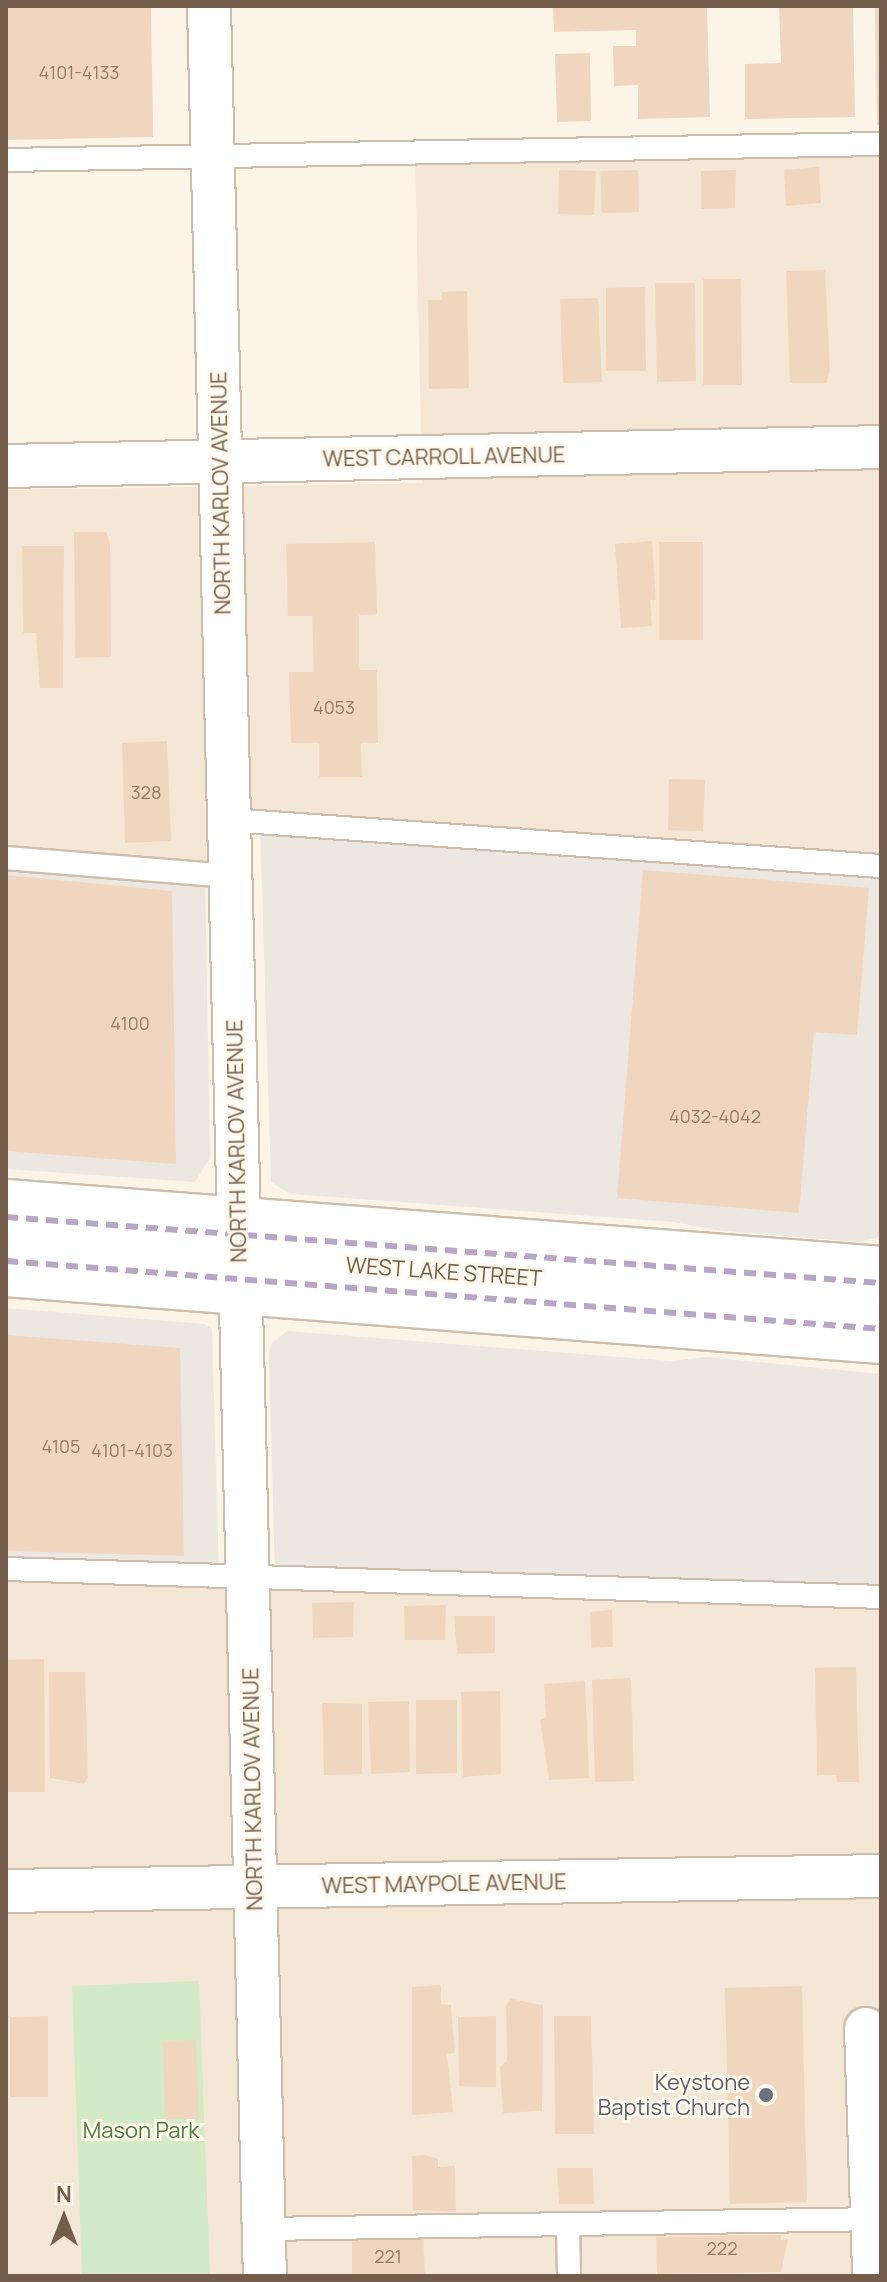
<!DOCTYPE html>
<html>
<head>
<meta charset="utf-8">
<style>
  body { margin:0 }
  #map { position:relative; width:887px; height:2282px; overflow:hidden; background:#fcf5e7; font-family:Manrope,sans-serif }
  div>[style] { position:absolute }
  .residential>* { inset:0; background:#f4e7d5 }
  .industrial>* { inset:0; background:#ece7e0 }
  .green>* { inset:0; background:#d2eac5 }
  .building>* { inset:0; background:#f1d6bf }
  .roads { filter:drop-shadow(2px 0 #cebdad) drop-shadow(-2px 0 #cebdad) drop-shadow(0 2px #cebdad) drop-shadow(0 -2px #cebdad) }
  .lane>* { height:22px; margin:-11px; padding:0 11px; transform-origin:11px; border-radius:11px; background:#fff }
  .street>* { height:42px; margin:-21px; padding:0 21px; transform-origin:21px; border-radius:21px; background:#fff }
  .secondary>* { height:44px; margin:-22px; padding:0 22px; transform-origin:22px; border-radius:22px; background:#fff }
  .rail>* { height:6px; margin-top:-3px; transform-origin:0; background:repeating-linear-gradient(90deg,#b9a5c6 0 12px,transparent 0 20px) }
  .dots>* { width:22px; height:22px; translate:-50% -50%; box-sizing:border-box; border:4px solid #fff9ed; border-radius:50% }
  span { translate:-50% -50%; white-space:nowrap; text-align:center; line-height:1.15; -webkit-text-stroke:6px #fff9ed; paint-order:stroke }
  .number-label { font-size:18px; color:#947b68 }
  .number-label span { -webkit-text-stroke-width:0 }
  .street-label { font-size:22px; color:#755d4b }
  .worship-label { font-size:22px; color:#5b616d }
  .right { translate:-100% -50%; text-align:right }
  .park-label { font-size:22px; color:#517b43 }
  .frame { position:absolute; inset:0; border:8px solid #755d4b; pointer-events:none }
  .north { position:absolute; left:24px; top:2178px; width:80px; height:80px; -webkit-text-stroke:6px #fff9ed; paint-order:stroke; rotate:0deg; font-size:22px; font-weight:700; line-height:32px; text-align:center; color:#755d4b }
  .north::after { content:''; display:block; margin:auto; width:28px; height:36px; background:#755d4b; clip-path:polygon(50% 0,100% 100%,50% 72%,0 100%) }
</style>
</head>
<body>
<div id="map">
  <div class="residential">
    <div style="clip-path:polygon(881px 144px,881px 866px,230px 820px,231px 876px,6px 858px,6px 490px,422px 483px,415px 153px)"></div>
    <div style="clip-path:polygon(6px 1569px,881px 1597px,881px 2276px,6px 2276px)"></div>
  </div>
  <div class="industrial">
    <div style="clip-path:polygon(260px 823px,881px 870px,881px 1237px,858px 1242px,715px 1230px,673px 1222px,290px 1194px,271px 1182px)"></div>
    <div style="clip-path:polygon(6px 858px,205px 874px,210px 1158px,195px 1182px,6px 1169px)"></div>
    <div style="clip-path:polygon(6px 1308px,205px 1324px,212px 1329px,219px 1576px,6px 1569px)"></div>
    <div style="clip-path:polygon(287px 1331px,670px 1361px,706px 1357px,881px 1374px,881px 1597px,275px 1578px,269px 1353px,272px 1343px)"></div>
  </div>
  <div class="green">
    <div style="clip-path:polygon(199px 1981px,210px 2276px,82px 2276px,72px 1986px)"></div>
  </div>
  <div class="building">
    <div style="clip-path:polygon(6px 6px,151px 6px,153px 137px,6px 140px)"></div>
    <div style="clip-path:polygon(553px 6px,707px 6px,710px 117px,638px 119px,638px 85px,614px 86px,613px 46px,636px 46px,636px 30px,554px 32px)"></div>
    <div style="clip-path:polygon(779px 6px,853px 6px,855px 117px,745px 119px,745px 64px,781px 63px)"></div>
    <div style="clip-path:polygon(875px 6px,881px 6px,881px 125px,877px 125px)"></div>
    <div style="clip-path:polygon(590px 53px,591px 121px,557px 122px,555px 54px)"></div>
    <div style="clip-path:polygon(819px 167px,821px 203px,786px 206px,784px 170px)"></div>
    <div style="clip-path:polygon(559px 170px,596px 171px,594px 215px,558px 214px)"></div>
    <div style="clip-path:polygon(638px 170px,639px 212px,602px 213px,600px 171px)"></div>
    <div style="clip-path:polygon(736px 170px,735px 208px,701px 209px,701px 171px)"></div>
    <div style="clip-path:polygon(825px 270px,830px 371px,826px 383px,790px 383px,786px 271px)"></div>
    <div style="clip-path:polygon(703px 279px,741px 279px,742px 385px,703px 385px)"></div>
    <div style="clip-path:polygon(655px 283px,695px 283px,696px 381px,657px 382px)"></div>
    <div style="clip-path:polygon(645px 287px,646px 371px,606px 371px,606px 288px)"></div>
    <div style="clip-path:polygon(467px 291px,469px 388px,429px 389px,428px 300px,442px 300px,442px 292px)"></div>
    <div style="clip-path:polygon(598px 298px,602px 382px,563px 383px,560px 299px)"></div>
    <div style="clip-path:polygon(74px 532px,106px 532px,110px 543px,111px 657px,75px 658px)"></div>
    <div style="clip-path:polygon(652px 541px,656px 600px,650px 600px,652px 626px,621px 628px,615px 544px)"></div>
    <div style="clip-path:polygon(375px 542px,377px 614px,359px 615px,359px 661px,360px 670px,377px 670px,378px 743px,361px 743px,362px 777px,319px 777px,319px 743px,291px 743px,289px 672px,314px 672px,312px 616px,288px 616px,286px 544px)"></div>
    <div style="clip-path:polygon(659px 542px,703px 542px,703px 640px,659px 640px)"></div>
    <div style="clip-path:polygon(22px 546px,64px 546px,63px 688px,40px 688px,36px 633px,23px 633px)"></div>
    <div style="clip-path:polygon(167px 741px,171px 841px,125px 843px,122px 743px)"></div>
    <div style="clip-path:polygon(669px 779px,705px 780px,703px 831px,668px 830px)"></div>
    <div style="clip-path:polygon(643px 870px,869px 888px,857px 1035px,814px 1032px,799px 1213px,617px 1198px)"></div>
    <div style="clip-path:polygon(6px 875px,172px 891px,176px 1164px,6px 1151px)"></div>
    <div style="clip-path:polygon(6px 1335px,180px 1348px,184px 1556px,6px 1551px)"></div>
    <div style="clip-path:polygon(354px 1602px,353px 1637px,313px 1638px,312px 1603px)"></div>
    <div style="clip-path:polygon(446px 1605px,445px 1640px,405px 1640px,404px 1606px)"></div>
    <div style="clip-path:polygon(612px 1610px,613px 1647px,591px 1648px,590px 1612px)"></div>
    <div style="clip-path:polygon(454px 1616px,495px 1616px,495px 1653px,457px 1654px)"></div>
    <div style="clip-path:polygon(44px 1659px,45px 1792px,6px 1792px,6px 1660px)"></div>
    <div style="clip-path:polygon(856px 1667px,859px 1782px,837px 1782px,836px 1775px,817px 1775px,815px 1668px)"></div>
    <div style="clip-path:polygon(49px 1672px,85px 1672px,88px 1777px,84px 1784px,50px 1778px)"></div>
    <div style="clip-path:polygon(631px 1678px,634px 1781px,595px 1782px,592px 1680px)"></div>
    <div style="clip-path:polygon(585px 1681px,589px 1778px,549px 1780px,540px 1720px,546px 1717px,544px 1684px)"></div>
    <div style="clip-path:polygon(500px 1691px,501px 1774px,463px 1777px,461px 1692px)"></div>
    <div style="clip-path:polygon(416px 1700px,457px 1700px,457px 1773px,416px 1774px)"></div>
    <div style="clip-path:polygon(409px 1701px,410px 1772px,371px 1774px,368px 1702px)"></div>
    <div style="clip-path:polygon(322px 1703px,362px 1704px,362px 1774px,324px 1775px)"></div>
    <div style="clip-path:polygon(441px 1985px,441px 2004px,451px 2005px,455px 2053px,447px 2054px,453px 2112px,412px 2115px,412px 1987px)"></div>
    <div style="clip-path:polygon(802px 1986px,807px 2202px,730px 2204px,725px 1988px)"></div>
    <div style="clip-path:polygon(511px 1999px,543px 2005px,542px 2111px,503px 2113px,500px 2066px,507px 2061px,506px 2006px)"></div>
    <div style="clip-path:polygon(48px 2016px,48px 2097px,10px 2097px,10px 2017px)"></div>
    <div style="clip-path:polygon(496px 2016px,496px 2087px,459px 2086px,458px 2017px)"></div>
    <div style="clip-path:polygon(554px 2016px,591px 2016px,594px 2134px,555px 2134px)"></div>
    <div style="clip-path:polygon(196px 2040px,199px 2119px,165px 2119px,163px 2041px)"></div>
    <div style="clip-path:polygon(425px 2155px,438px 2159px,438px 2167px,455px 2166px,456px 2212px,413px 2210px,412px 2156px)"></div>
    <div style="clip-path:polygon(557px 2168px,593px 2168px,594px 2204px,559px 2204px)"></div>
    <div style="clip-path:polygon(423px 2235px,425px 2276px,352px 2276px,352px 2236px)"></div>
    <div style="clip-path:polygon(781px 2235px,781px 2240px,788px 2239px,781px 2272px,657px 2274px,656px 2237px)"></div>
  </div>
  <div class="roads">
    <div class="lane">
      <div style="left:6px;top:160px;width:875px;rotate:-1.05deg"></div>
      <div style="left:229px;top:820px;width:654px;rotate:4.04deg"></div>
      <div style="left:6px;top:858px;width:226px;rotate:4.6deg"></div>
      <div style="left:6px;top:1569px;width:875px;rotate:1.83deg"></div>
      <div style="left:568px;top:2224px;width:52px;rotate:88.9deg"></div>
      <div style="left:264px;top:2229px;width:615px;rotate:-0.93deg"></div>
    </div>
    <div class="street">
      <div style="left:209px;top:6px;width:2271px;rotate:88.59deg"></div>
      <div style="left:6px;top:466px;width:875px;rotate:-1.24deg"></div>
      <div style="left:6px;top:1891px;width:875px;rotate:-0.98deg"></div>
      <div style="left:866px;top:2029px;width:247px;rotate:88.1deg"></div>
    </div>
    <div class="secondary">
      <div style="left:6px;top:1202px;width:878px;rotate:4.38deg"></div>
      <div style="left:6px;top:1238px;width:878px;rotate:4.44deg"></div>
      <div style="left:6px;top:1274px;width:878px;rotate:4.38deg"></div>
    </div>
  </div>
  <div class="rail">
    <div style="left:6px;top:1217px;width:877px;rotate:4.31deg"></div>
    <div style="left:6px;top:1261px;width:878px;rotate:4.44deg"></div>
  </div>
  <div class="dots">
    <div style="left:766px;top:2095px;background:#6b7280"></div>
  </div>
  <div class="number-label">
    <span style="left:79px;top:72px">4101-4133</span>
    <span style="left:334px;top:707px">4053</span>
    <span style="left:146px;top:792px">328</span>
    <span style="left:130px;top:1023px">4100</span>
    <span style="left:715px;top:1116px">4032-4042</span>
    <span style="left:61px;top:1446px">4105</span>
    <span style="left:132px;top:1450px">4101-4103</span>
    <span style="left:722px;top:2248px">222</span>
    <span style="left:388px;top:2256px">221</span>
  </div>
  <div class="street-label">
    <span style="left:444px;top:457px;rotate:-1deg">WEST CARROLL AVENUE</span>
    <span style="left:221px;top:493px;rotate:-91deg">NORTH KARLOV AVENUE</span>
    <span style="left:237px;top:1141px;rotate:-91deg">NORTH KARLOV AVENUE</span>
    <span style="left:444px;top:1272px;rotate:4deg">WEST LAKE STREET</span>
    <span style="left:253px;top:1789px;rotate:-91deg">NORTH KARLOV AVENUE</span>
    <span style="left:444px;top:1884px;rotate:-1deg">WEST MAYPOLE AVENUE</span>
  </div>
  <div class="worship-label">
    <span class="right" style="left:750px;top:2095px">Keystone<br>Baptist Church</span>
  </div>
  <div class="park-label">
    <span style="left:141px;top:2131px">Mason Park</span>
  </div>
  <div class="frame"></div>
  <div class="north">N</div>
</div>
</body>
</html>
